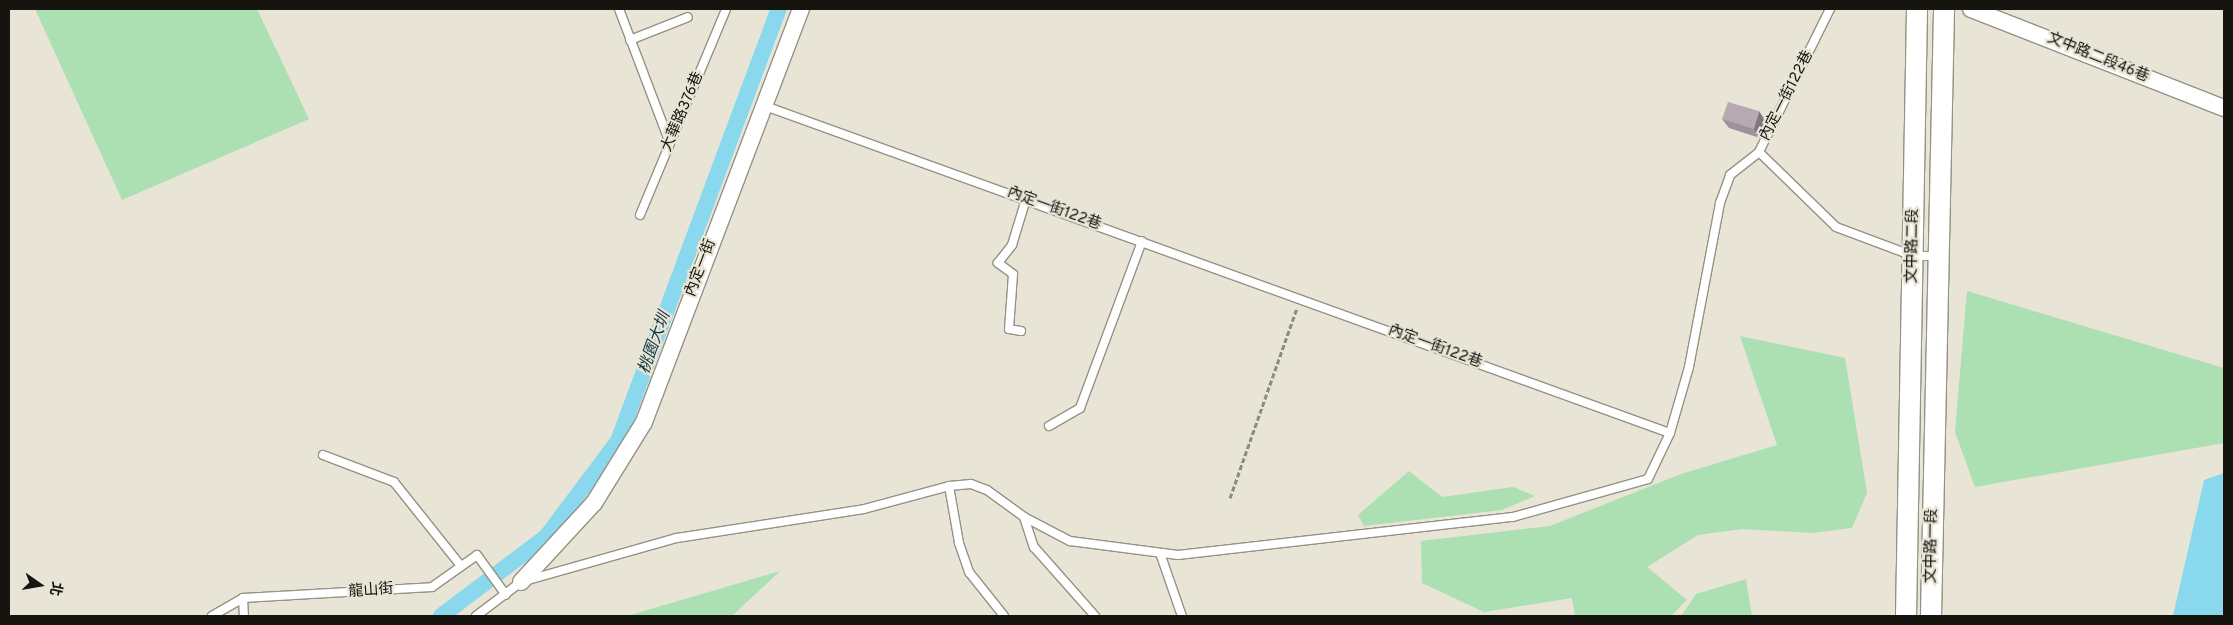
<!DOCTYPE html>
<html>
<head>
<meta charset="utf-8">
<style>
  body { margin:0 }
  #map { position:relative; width:2233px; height:625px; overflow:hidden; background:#e8e5d6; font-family:Overpass,"Noto Sans TC",sans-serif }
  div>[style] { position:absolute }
  .green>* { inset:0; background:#acdfb1 }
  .water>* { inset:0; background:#89d8ed }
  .canal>* { height:16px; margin:-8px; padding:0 8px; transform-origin:8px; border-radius:8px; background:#89d8ed }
  .path>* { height:3px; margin-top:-1.5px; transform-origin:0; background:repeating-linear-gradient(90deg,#8d8a80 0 5px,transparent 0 7.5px) }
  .roads { filter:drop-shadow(1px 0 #949284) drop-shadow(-1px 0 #949284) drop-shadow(0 1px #949284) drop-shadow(0 -1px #949284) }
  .service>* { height:8px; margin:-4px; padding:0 4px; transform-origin:4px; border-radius:4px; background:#fff }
  .minor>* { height:16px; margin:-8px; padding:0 8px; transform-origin:8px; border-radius:8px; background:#fff }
  .tertiary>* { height:20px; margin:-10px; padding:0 10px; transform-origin:10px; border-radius:10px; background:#fff }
  .wall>* { inset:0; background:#9d919b }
  .shaded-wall>* { inset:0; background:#7f767e }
  .building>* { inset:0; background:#b6a9b4 }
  span { translate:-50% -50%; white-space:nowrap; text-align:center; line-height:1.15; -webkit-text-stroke:4.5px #e8e5d6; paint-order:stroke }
  .street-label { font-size:15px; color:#15140f }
  .water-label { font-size:16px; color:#0e343e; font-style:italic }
  .frame { position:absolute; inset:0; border:10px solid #15140f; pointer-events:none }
  .north { position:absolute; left:15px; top:560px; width:50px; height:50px; -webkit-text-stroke:4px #e8e5d6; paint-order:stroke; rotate:103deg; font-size:14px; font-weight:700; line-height:20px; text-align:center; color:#15140f }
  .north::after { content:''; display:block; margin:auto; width:18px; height:22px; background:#15140f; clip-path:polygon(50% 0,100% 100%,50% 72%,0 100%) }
</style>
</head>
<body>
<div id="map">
  <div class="green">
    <div style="clip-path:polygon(35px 9px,257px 9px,309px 119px,122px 200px)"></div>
    <div style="clip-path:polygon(1967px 291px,2224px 368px,2224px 443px,1975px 487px,1955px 432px)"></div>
    <div style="clip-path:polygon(1740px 336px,1845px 358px,1867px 493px,1852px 528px,1812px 533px,1742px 529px,1698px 535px,1647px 567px,1687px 600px,1671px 616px,1575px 616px,1572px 598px,1484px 612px,1422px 583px,1421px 541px,1550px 526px,1681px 474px,1777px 445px)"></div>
    <div style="clip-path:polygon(1409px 471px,1442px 497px,1513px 487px,1535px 496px,1502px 510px,1364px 526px,1358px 515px)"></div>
    <div style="clip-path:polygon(780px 571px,732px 616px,627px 616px)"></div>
    <div style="clip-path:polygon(1746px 579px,1752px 616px,1681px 616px,1696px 594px)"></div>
  </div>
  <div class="water">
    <div style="clip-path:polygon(2224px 473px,2224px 616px,2173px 616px,2204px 480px)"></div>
  </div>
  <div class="canal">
    <div style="left:441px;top:616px;width:131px;rotate:-37deg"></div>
    <div style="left:546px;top:537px;width:120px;rotate:-53.1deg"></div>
    <div style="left:618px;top:441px;width:461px;rotate:-69.6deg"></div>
  </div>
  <div class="path">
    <div style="left:1230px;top:498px;width:201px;rotate:-70.6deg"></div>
  </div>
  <div class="roads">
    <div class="service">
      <div style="left:619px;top:9px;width:143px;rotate:69.2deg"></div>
      <div style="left:630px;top:40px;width:62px;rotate:-21.6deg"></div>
      <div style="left:765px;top:106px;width:962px;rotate:19.87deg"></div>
      <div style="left:1759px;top:152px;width:107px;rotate:44.2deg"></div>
      <div style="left:1836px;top:227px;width:82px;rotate:20.6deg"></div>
      <div style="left:1913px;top:256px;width:24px"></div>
      <div style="left:640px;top:215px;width:223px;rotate:-67.3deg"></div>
      <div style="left:1021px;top:331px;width:12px;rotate:-171deg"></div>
      <div style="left:1009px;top:329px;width:55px;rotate:-85.8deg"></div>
      <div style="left:1013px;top:274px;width:19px;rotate:-144deg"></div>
      <div style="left:998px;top:263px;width:23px;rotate:-52deg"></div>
      <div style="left:1012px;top:245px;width:48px;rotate:-73.1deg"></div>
      <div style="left:1049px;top:426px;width:36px;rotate:-30deg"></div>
      <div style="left:1080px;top:408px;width:178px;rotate:-69.6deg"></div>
      <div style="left:323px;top:455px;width:76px;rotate:20.8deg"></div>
      <div style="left:394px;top:482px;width:107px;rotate:51.4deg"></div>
      <div style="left:949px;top:486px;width:58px;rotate:80deg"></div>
      <div style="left:959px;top:543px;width:31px;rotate:71deg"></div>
      <div style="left:969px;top:572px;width:56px;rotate:51.5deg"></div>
      <div style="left:1024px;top:517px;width:32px;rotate:72deg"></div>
      <div style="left:1034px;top:547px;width:92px;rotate:48.5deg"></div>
      <div style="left:1160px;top:553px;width:67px;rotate:70.8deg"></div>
      <div style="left:243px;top:598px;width:18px;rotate:87deg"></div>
      <div style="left:212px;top:616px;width:36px;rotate:-30deg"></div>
      <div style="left:243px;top:598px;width:189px;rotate:-3.3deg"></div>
      <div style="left:432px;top:587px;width:55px;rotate:-35.4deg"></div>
      <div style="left:477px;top:555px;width:49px;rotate:54.1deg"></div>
      <div style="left:476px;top:616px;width:56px;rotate:-37.1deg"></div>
      <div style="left:521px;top:582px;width:162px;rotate:-15.8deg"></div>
      <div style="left:677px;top:538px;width:189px;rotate:-8.8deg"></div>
      <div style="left:864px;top:509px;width:88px;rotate:-15.1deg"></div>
      <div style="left:949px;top:486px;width:22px;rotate:-5deg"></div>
      <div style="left:971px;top:484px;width:17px;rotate:21deg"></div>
      <div style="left:987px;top:490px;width:46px;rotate:36.1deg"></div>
      <div style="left:1024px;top:517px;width:52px;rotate:27.6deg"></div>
      <div style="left:1070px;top:541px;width:109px;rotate:7.4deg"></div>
      <div style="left:1178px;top:555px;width:337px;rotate:-6.5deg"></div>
      <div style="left:1513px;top:517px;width:140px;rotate:-15.7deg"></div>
      <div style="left:1648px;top:479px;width:51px;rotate:-64.4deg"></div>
      <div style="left:1670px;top:433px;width:69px;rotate:-73.9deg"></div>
      <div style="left:1689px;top:367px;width:167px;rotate:-79.3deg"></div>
      <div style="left:1720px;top:203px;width:30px;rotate:-70deg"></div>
      <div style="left:1730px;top:175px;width:37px;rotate:-38deg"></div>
      <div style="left:1759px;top:152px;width:160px;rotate:-63.6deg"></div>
    </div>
    <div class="minor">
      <div style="left:1971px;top:9px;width:272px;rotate:21.4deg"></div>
      <div style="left:521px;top:582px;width:108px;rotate:-47.3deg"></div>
      <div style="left:594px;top:503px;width:95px;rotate:-58.3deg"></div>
      <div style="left:644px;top:422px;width:442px;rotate:-69.2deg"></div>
    </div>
    <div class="tertiary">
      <div style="left:1906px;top:616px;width:607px;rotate:-88.96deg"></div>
      <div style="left:1931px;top:616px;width:607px;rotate:-88.77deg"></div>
    </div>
  </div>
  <div class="wall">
    <div style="clip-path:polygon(1722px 119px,1765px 120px,1760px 138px,1729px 128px)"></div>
  </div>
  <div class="shaded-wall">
    <div style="clip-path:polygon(1759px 111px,1765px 120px,1760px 138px,1754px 129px)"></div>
  </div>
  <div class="building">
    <div style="clip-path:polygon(1728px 102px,1759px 111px,1754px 129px,1722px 119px)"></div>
  </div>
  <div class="street-label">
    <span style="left:2098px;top:58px;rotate:22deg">文中路二段46巷</span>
    <span style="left:1787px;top:96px;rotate:-63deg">內定一街122巷</span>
    <span style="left:683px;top:112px;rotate:-67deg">大華路376巷</span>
    <span style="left:1054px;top:209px;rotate:20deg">內定一街122巷</span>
    <span style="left:1913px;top:246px;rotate:-89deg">文中路二段</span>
    <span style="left:701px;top:268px;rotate:-69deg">內定一街</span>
    <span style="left:1435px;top:347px;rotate:20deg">內定一街122巷</span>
    <span style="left:1932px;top:546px;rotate:-89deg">文中路一段</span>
    <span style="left:371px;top:591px;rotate:-4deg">龍山街</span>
  </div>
  <div class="water-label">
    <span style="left:655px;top:343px;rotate:-70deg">桃園大圳</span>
  </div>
  <div class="frame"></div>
  <div class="north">北</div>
</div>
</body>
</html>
